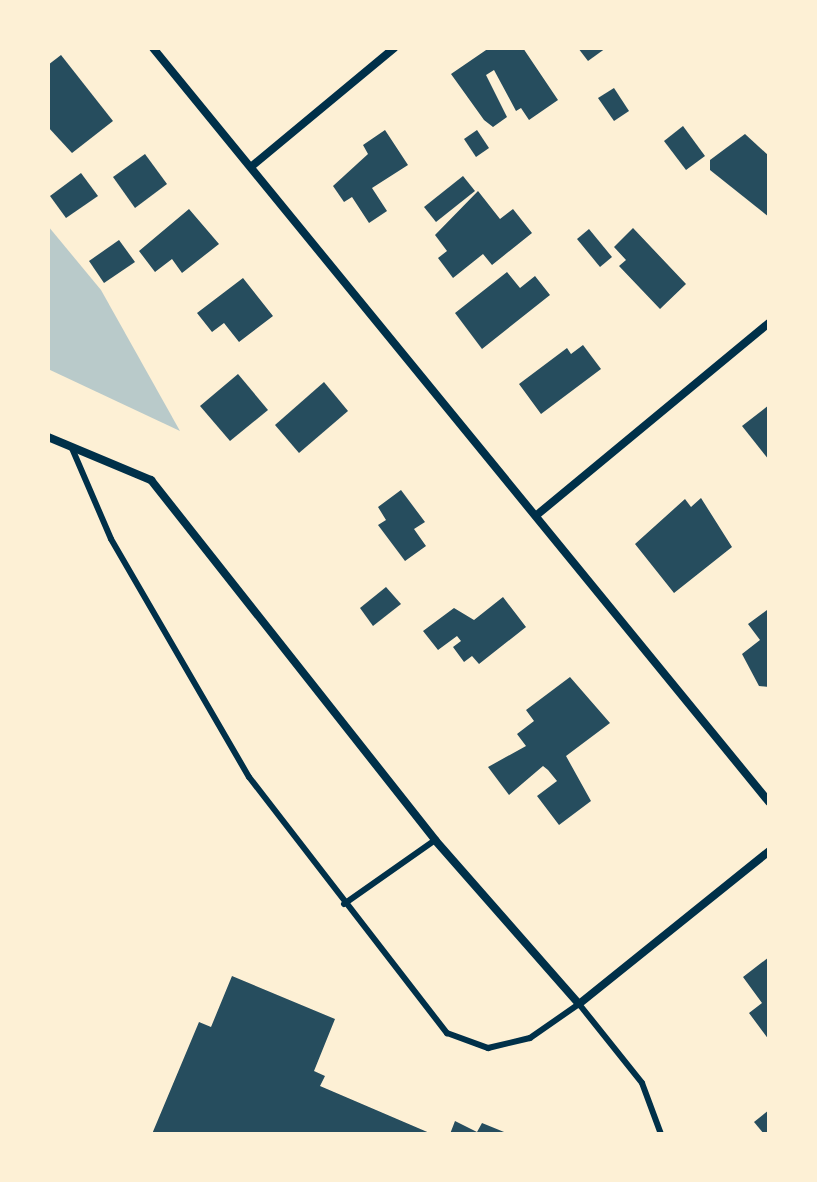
<!DOCTYPE html>
<html>
<head>
<meta charset="utf-8">
<style>
  body { margin:0 }
  #map { position:relative; width:817px; height:1182px; overflow:hidden; background:#fdf0d5; font-family:"Work Sans",sans-serif }
  div>[style] { position:absolute }
  .green>* { inset:0; background:#b9caca }
  .building>* { inset:0; background:#264d5e }
  .service>* { height:6px; margin:-3px; padding:0 3px; transform-origin:3px; border-radius:3px; background:#003049 }
  .minor>* { height:8px; margin:-4px; padding:0 4px; transform-origin:4px; border-radius:4px; background:#003049 }
  span { translate:-50% -50%; white-space:nowrap; text-align:center; line-height:1.15; -webkit-text-stroke:6px #fdf0d5; paint-order:stroke }
  .frame { position:absolute; inset:0; border:50px solid #fdf0d5; pointer-events:none }
</style>
</head>
<body>
<div id="map">
  <div class="green">
    <div style="clip-path:polygon(48px 226px,101px 290px,180px 431px,48px 369px)"></div>
  </div>
  <div class="building">
    <div style="clip-path:polygon(489px 48px,523px 48px,558px 100px,529px 120px,521px 108px,516px 111px,494px 70px,486px 75px,507px 117px,493px 127px,484px 120px,451px 74px)"></div>
    <div style="clip-path:polygon(578px 48px,606px 48px,588px 61px)"></div>
    <div style="clip-path:polygon(61px 55px,113px 121px,72px 153px,48px 127px,48px 65px)"></div>
    <div style="clip-path:polygon(614px 88px,629px 111px,614px 121px,598px 98px)"></div>
    <div style="clip-path:polygon(683px 126px,705px 156px,686px 170px,664px 141px)"></div>
    <div style="clip-path:polygon(385px 130px,408px 165px,372px 188px,387px 211px,369px 223px,352px 197px,344px 202px,333px 186px,368px 154px,363px 145px)"></div>
    <div style="clip-path:polygon(477px 130px,489px 148px,476px 157px,464px 139px)"></div>
    <div style="clip-path:polygon(745px 134px,769px 156px,769px 217px,710px 170px,710px 160px)"></div>
    <div style="clip-path:polygon(145px 154px,167px 184px,135px 208px,113px 177px)"></div>
    <div style="clip-path:polygon(81px 173px,98px 196px,66px 218px,50px 196px)"></div>
    <div style="clip-path:polygon(463px 176px,475px 191px,436px 222px,424px 207px)"></div>
    <div style="clip-path:polygon(478px 191px,500px 219px,513px 209px,532px 233px,492px 265px,483px 254px,453px 278px,438px 258px,447px 251px,435px 235px)"></div>
    <div style="clip-path:polygon(189px 209px,219px 244px,182px 273px,172px 259px,155px 272px,139px 251px)"></div>
    <div style="clip-path:polygon(633px 228px,686px 284px,660px 309px,619px 266px,626px 260px,614px 247px)"></div>
    <div style="clip-path:polygon(589px 229px,612px 257px,600px 267px,577px 239px)"></div>
    <div style="clip-path:polygon(119px 240px,135px 262px,104px 283px,89px 261px)"></div>
    <div style="clip-path:polygon(507px 272px,520px 288px,535px 276px,550px 295px,482px 349px,455px 313px)"></div>
    <div style="clip-path:polygon(243px 278px,273px 316px,239px 342px,224px 323px,212px 332px,197px 313px)"></div>
    <div style="clip-path:polygon(583px 345px,601px 369px,541px 414px,519px 384px,567px 348px,571px 354px)"></div>
    <div style="clip-path:polygon(238px 374px,268px 410px,230px 441px,200px 406px)"></div>
    <div style="clip-path:polygon(324px 382px,348px 411px,299px 453px,275px 425px)"></div>
    <div style="clip-path:polygon(769px 405px,769px 460px,742px 426px)"></div>
    <div style="clip-path:polygon(401px 490px,425px 522px,414px 529px,426px 546px,405px 561px,378px 525px,386px 520px,378px 507px)"></div>
    <div style="clip-path:polygon(701px 498px,732px 547px,674px 593px,635px 544px,685px 499px,691px 507px)"></div>
    <div style="clip-path:polygon(386px 587px,401px 604px,373px 626px,360px 608px)"></div>
    <div style="clip-path:polygon(503px 597px,526px 627px,479px 664px,472px 656px,464px 662px,453px 647px,461px 641px,457px 636px,438px 650px,423px 631px,454px 608px,474px 620px)"></div>
    <div style="clip-path:polygon(767px 610px,769px 613px,769px 687px,759px 686px,742px 654px,760px 640px,748px 624px)"></div>
    <div style="clip-path:polygon(570px 677px,610px 723px,566px 756px,591px 801px,559px 825px,537px 796px,557px 781px,548px 770px,543px 766px,509px 795px,488px 767px,526px 746px,517px 734px,534px 721px,526px 710px)"></div>
    <div style="clip-path:polygon(769px 957px,769px 1040px,749px 1013px,762px 1003px,743px 977px)"></div>
    <div style="clip-path:polygon(232px 976px,335px 1019px,314px 1071px,325px 1076px,320px 1086px,432px 1134px,152px 1134px,199px 1022px,211px 1027px)"></div>
    <div style="clip-path:polygon(769px 1110px,769px 1134px,764px 1134px,754px 1122px)"></div>
    <div style="clip-path:polygon(455px 1121px,477px 1132px,482px 1123px,509px 1134px,450px 1134px)"></div>
  </div>
  <div class="service">
    <div style="left:71px;top:446px;width:101px;rotate:66.7deg"></div>
    <div style="left:111px;top:539px;width:275px;rotate:59.9deg"></div>
    <div style="left:249px;top:777px;width:324px;rotate:52.3deg"></div>
    <div style="left:447px;top:1033px;width:44px;rotate:20.1deg"></div>
    <div style="left:488px;top:1048px;width:43px;rotate:-13.4deg"></div>
    <div style="left:530px;top:1038px;width:60px;rotate:-34.8deg"></div>
    <div style="left:579px;top:1004px;width:101px;rotate:51.4deg"></div>
    <div style="left:642px;top:1083px;width:54px;rotate:69.6deg"></div>
    <div style="left:344px;top:904px;width:111px;rotate:-35.1deg"></div>
  </div>
  <div class="minor">
    <div style="left:153px;top:48px;width:974px;rotate:50.75deg"></div>
    <div style="left:252px;top:166px;width:185px;rotate:-39.7deg"></div>
    <div style="left:48px;top:437px;width:112px;rotate:22.7deg"></div>
    <div style="left:151px;top:480px;width:459px;rotate:51.7deg"></div>
    <div style="left:435px;top:840px;width:218px;rotate:48.7deg"></div>
    <div style="left:579px;top:1004px;width:244px;rotate:-38.8deg"></div>
    <div style="left:538px;top:514px;width:300px;rotate:-39.6deg"></div>
  </div>
  <div class="frame"></div>
</div>
</body>
</html>
